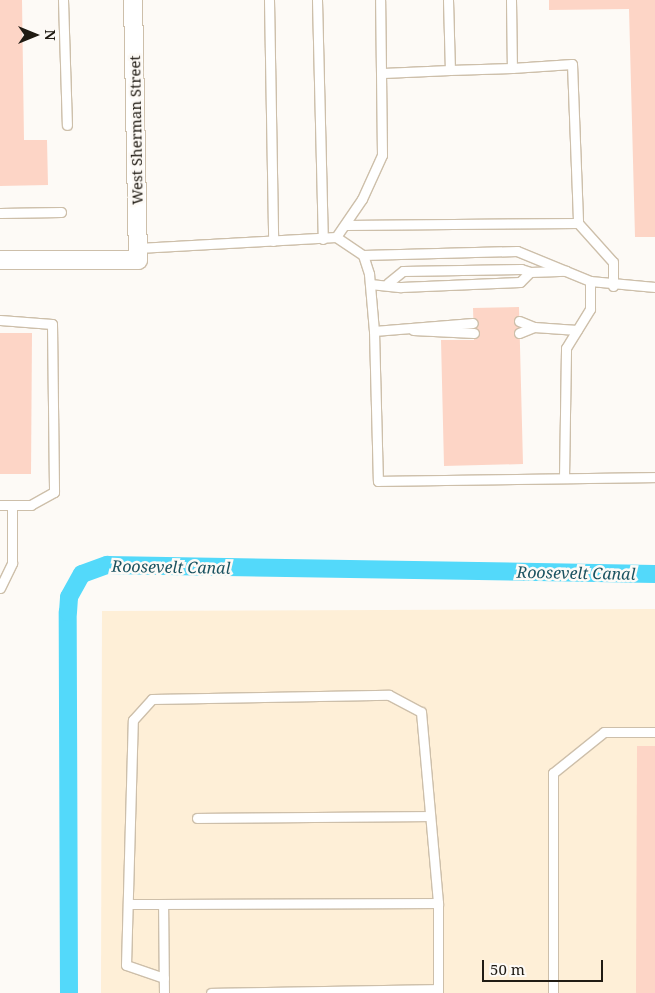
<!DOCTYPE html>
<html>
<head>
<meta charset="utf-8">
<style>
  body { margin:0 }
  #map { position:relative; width:655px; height:993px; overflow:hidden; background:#fdfaf6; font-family:"Noto Serif",serif }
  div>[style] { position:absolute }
  .built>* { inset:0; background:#feefd7 }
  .canal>* { height:18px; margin:-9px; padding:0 9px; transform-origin:9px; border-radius:9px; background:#53d9fa }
  .building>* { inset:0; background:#fdd5c6 }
  .roads { filter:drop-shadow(1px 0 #cdbfaa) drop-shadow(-1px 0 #cdbfaa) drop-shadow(0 1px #cdbfaa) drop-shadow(0 -1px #cdbfaa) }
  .lane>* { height:9px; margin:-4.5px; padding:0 4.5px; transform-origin:4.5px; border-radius:4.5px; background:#fff }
  .street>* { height:18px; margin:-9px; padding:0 9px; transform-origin:9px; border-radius:9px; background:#fff }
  span { translate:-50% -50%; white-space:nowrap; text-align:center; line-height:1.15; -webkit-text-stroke:5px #fdfaf6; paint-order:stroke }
  .street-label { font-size:15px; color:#201b13 }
  .water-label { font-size:16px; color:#1a5260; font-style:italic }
  .north { position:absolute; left:10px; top:10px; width:50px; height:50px; -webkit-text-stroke:4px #fdfaf6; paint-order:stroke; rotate:90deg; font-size:14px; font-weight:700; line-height:20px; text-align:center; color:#201b13 }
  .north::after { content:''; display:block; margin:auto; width:18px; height:22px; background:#201b13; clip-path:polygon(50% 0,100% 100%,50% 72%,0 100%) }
  .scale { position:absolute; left:482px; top:960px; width:121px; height:22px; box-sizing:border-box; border:2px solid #201b13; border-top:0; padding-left:6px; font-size:15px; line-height:18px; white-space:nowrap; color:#201b13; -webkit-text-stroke:4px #fdfaf6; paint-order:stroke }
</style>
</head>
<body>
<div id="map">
  <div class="built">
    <div style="clip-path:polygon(655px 609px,655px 993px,101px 993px,102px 611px)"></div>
  </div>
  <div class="canal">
    <div style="left:69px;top:993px;width:381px;rotate:-90.2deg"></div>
    <div style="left:68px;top:612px;width:15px;rotate:-86deg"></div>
    <div style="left:69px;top:597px;width:26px;rotate:-61deg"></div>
    <div style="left:82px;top:574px;width:27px;rotate:-20deg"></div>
    <div style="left:107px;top:565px;width:548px;rotate:0.94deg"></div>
  </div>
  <div class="building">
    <div style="clip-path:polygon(0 0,22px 0,24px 140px,47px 140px,48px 185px,0 186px)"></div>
    <div style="clip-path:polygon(549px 0,655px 0,655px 237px,635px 237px,629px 9px,549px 10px)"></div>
    <div style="clip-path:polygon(519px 307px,523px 464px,444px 466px,441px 340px,474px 340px,473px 308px)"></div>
    <div style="clip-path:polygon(0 333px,32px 333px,31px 474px,0 474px)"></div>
    <div style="clip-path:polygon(637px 746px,655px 746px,655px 993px,636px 993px)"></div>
  </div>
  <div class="roads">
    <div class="lane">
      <div style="left:63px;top:0;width:125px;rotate:88.2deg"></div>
      <div style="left:269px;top:0;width:241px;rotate:89deg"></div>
      <div style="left:317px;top:0;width:239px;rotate:88.6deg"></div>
      <div style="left:448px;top:0;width:70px;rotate:88.4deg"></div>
      <div style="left:450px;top:70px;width:62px;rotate:-1.8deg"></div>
      <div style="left:511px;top:0;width:68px;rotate:89.2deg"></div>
      <div style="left:512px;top:68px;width:60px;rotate:-3.8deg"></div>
      <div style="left:572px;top:64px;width:159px;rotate:87.8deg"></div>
      <div style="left:578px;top:223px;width:52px;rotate:48.1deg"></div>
      <div style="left:613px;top:262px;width:24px;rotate:90deg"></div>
      <div style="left:383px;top:73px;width:67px;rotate:-2.6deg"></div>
      <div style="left:0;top:213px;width:61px;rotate:-0.9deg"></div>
      <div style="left:346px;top:225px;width:232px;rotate:-0.5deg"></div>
      <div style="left:336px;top:237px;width:46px;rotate:-55.6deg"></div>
      <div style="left:362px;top:199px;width:48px;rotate:-65.6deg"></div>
      <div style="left:382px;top:155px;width:155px;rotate:-90.7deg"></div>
      <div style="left:138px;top:248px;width:198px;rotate:-3.2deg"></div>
      <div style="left:336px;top:237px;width:32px;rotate:34deg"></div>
      <div style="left:363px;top:255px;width:20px;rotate:72deg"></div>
      <div style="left:369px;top:274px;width:57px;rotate:85deg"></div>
      <div style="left:374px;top:331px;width:150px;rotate:88.5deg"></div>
      <div style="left:378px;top:481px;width:277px;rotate:-0.8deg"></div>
      <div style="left:363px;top:255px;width:154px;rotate:-1.5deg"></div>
      <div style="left:517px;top:251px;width:79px;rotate:22.3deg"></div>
      <div style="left:590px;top:281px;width:65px;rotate:5.3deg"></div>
      <div style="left:388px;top:283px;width:19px;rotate:-39deg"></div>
      <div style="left:403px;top:271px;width:118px;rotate:-1deg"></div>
      <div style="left:521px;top:269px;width:9px;rotate:18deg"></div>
      <div style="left:370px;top:284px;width:31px;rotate:6deg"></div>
      <div style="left:401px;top:287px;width:119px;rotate:-2.4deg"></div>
      <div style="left:520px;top:282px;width:14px;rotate:-45deg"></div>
      <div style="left:530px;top:272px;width:36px;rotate:-2deg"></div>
      <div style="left:0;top:320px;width:52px;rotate:4.4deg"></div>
      <div style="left:52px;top:324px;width:168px;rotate:89.3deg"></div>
      <div style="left:54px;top:492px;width:26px;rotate:151deg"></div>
      <div style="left:31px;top:505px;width:31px;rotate:180deg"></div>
      <div style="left:519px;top:321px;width:16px;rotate:22deg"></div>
      <div style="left:534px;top:327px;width:43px;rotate:4deg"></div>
      <div style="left:413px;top:330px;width:61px;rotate:2.8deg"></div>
      <div style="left:374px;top:331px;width:99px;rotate:-4.6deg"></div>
      <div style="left:519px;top:333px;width:16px;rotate:-22deg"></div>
      <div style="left:564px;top:478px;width:130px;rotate:-89.1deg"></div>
      <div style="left:566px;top:348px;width:46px;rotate:-58.4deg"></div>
      <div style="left:590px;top:309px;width:28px;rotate:-90deg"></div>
      <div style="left:0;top:588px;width:28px;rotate:-64deg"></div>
      <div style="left:12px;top:563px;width:58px;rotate:-90deg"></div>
      <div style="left:197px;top:818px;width:233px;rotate:-0.5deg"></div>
      <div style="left:128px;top:904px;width:35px"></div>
      <div style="left:164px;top:978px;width:40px;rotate:-161.1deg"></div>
      <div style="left:126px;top:965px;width:245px;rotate:-88.4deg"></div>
      <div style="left:133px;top:720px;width:28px;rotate:-48deg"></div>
      <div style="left:152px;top:699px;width:237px;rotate:-1deg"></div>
      <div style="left:389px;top:695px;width:36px;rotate:28deg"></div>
      <div style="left:421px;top:712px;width:192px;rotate:84.9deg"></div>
      <div style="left:164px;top:993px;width:89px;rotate:-90.6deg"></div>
      <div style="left:163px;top:904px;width:275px;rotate:-0.2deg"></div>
      <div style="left:438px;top:903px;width:90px;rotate:90deg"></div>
      <div style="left:211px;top:993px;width:227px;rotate:-1deg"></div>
      <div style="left:553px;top:993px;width:220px;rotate:-90deg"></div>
      <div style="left:553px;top:773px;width:65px;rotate:-38.8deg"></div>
      <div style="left:604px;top:732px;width:51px"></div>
    </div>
    <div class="street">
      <div style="left:0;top:260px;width:138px"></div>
      <div style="left:138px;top:260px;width:260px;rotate:-91.1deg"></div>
    </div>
  </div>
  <div class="street-label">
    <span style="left:136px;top:130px;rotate:-91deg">West Sherman Street</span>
  </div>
  <div class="water-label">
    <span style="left:171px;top:567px;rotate:1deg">Roosevelt Canal</span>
    <span style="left:576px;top:573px;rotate:1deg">Roosevelt Canal</span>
  </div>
  <div class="north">N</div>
  <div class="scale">50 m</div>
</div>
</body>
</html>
